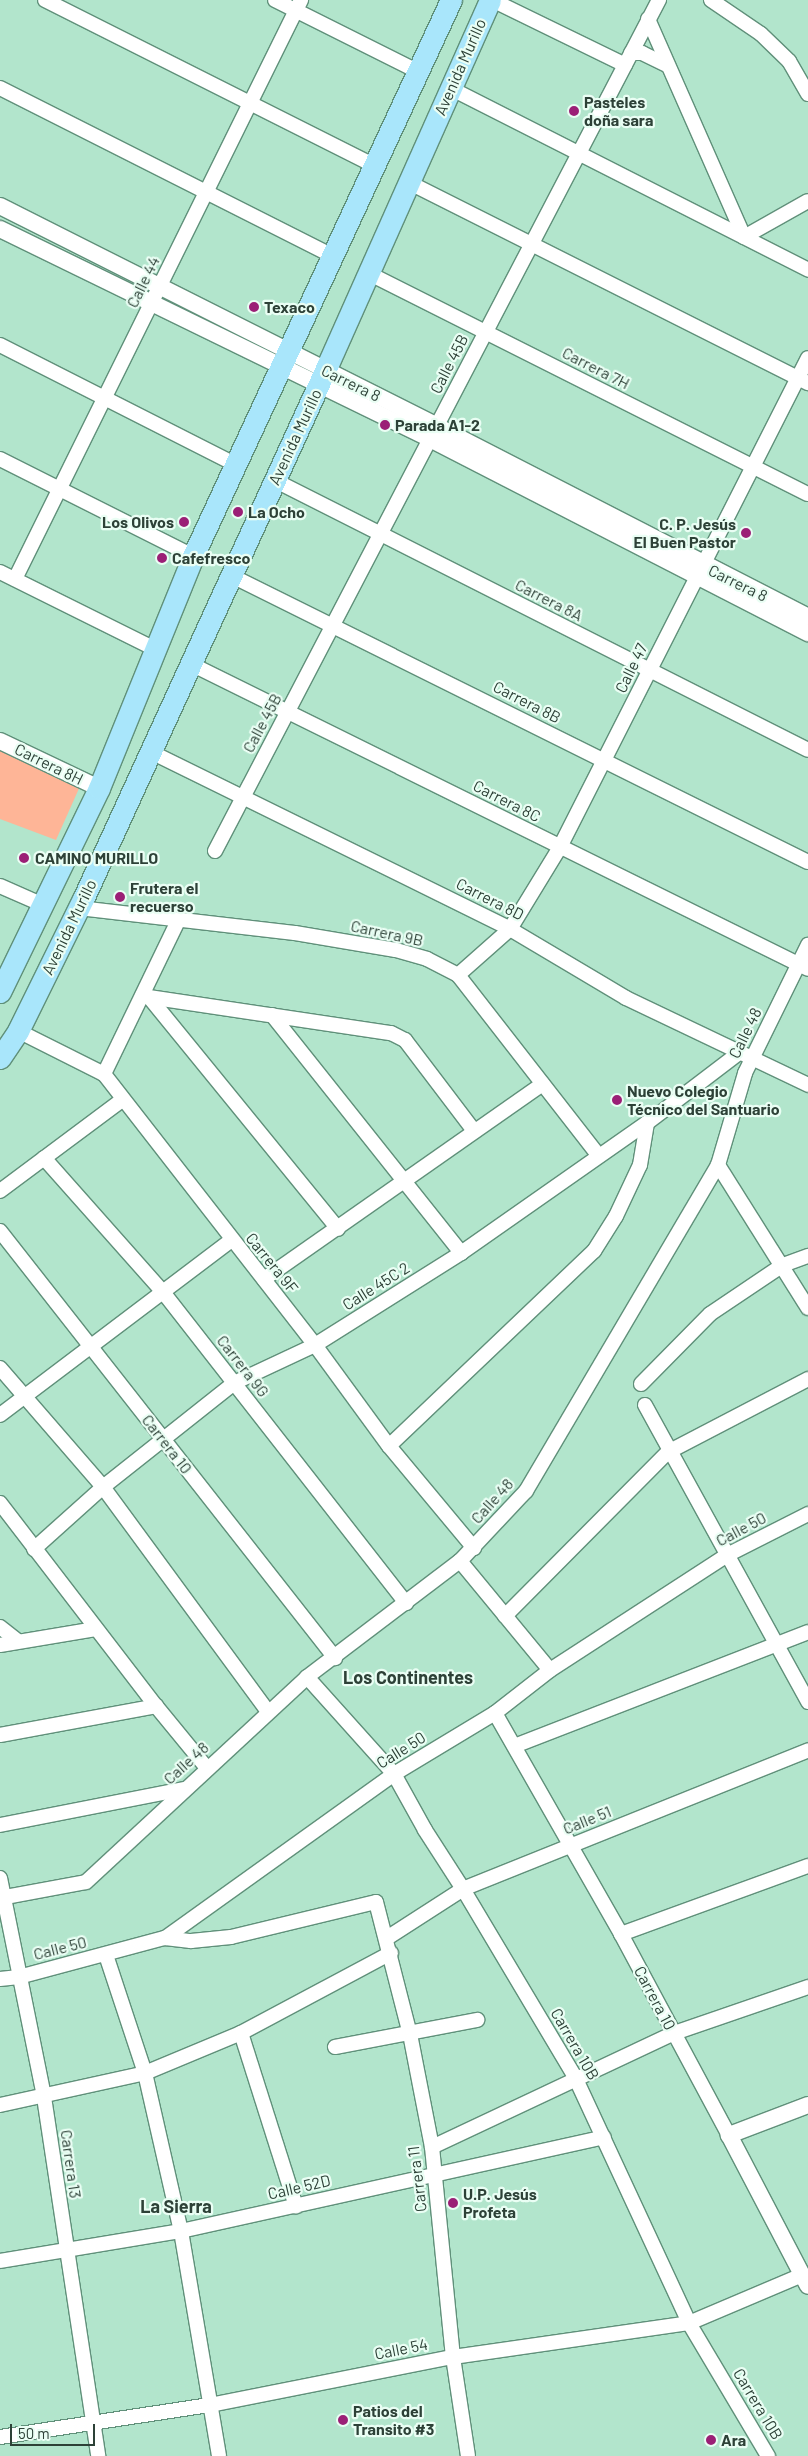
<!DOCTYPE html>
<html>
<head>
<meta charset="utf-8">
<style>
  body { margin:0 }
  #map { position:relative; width:808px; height:2456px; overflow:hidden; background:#b2e5cc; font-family:Barlow,sans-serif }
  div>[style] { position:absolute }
  .green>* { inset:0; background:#feb597 }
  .roads { filter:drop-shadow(1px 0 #60907a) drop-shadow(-1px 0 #60907a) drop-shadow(0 1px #60907a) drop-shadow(0 -1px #60907a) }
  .minor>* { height:14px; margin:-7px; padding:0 7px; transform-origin:7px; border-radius:7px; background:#fff }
  .tertiary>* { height:16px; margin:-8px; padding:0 8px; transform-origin:8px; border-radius:8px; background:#fff }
  .primary>* { height:21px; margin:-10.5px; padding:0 10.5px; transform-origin:10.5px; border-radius:10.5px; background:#a9e6fb }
  .dots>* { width:14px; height:14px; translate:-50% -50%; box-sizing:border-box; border:2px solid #eafef4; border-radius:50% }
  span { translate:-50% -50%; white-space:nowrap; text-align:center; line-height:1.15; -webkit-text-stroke:4.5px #eafef4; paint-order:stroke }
  .street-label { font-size:16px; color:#2d4137 }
  .poi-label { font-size:16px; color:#2d4137; font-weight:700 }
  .left { translate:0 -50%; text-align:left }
  .right { translate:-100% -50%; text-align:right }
  .neighbourhood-label { font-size:18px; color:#2d4137; font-weight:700 }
  .scale { position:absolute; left:10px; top:2424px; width:85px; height:22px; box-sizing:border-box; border:2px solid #2d4137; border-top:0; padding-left:6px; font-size:15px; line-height:18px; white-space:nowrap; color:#2d4137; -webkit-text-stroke:4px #eafef4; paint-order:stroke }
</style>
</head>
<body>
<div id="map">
  <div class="green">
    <div style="clip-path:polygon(0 747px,81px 784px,56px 840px,0 819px)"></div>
  </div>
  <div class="roads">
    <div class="minor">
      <div style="left:45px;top:0;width:369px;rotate:26.7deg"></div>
      <div style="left:275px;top:0;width:161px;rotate:26.6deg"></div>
      <div style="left:492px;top:0;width:148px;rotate:26deg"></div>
      <div style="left:711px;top:0;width:60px;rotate:34.2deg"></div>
      <div style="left:761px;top:34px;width:39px;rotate:44deg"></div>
      <div style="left:789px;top:61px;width:38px;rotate:60deg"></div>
      <div style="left:648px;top:19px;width:238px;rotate:66.2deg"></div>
      <div style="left:744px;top:237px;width:73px;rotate:-29.4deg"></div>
      <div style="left:631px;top:53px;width:11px"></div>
      <div style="left:642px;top:53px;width:28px;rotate:26deg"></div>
      <div style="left:0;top:88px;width:375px;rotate:26.8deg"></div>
      <div style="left:450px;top:88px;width:402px;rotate:26.9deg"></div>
      <div style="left:408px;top:182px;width:448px;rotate:26.7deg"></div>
      <div style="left:368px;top:273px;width:492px;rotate:26.7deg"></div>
      <div style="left:0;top:345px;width:263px;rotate:26.9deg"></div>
      <div style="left:0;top:459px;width:216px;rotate:26.7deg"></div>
      <div style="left:274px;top:480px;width:598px;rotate:26.82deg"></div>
      <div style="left:0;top:572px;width:173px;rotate:26.4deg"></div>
      <div style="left:230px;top:575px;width:645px;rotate:26.41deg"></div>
      <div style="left:15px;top:579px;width:646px;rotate:-63.71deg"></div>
      <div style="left:191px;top:664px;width:688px;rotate:26.3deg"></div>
      <div style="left:151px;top:752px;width:400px;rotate:26.2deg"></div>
      <div style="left:510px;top:929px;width:135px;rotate:30.7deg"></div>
      <div style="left:626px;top:998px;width:202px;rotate:25.5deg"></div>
      <div style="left:215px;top:851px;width:960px;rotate:-62.45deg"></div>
      <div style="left:0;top:886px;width:47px;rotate:23.8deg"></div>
      <div style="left:79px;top:908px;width:217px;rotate:6.6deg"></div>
      <div style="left:295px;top:933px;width:102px;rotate:9.6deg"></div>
      <div style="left:396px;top:950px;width:32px;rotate:16deg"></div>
      <div style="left:427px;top:959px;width:35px;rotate:27deg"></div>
      <div style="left:458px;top:975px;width:228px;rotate:52.1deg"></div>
      <div style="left:458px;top:975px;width:69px;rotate:-41.5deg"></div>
      <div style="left:510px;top:929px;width:96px;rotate:-58.6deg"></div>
      <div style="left:560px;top:847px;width:548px;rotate:-63.11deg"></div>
      <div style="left:142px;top:996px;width:252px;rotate:8.5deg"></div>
      <div style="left:391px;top:1033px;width:16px;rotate:27deg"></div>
      <div style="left:405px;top:1040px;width:114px;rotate:52.8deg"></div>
      <div style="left:149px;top:997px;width:299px;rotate:50.8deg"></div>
      <div style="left:272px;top:1015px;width:304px;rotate:51.5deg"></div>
      <div style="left:18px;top:1031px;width:96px;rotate:26.6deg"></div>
      <div style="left:104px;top:1074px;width:343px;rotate:52.1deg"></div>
      <div style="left:315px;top:1345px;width:125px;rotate:53.8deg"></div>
      <div style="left:389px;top:1446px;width:133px;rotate:50.2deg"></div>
      <div style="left:104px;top:1074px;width:170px;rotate:-64.2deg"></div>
      <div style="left:44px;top:1158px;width:179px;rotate:48.4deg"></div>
      <div style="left:163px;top:1292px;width:395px;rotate:52deg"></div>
      <div style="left:718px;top:1165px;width:169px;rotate:57.8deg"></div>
      <div style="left:0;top:1191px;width:152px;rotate:-36.7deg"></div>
      <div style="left:0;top:1231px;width:543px;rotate:51.88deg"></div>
      <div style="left:264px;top:1279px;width:340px;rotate:-35deg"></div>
      <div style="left:0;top:1368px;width:157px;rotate:49.1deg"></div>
      <div style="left:103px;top:1487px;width:279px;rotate:53.7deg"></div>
      <div style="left:641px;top:1384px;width:98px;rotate:-45.4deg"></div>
      <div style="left:710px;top:1314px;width:88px;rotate:-33.9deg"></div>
      <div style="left:783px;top:1265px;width:27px;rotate:-20deg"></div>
      <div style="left:645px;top:1405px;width:339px;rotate:61.2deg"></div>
      <div style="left:0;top:1415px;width:290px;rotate:-37.1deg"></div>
      <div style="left:389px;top:1446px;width:283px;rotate:-43.6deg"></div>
      <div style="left:594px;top:1251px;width:41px;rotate:-57.8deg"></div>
      <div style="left:616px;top:1216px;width:56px;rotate:-64.8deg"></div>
      <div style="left:640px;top:1165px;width:43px;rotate:-80.5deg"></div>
      <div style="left:0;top:1503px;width:256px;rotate:52.5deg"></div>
      <div style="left:156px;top:1706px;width:80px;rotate:50.6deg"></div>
      <div style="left:34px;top:1549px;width:93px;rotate:-41.9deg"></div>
      <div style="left:103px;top:1487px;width:167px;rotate:-38.4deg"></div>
      <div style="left:234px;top:1383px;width:89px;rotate:-25.1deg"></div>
      <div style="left:315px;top:1345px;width:173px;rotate:-32.2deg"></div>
      <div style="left:461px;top:1253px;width:227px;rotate:-35deg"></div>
      <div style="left:647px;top:1123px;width:116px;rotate:-37.3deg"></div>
      <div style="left:460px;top:1561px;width:141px;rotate:50.5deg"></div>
      <div style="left:505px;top:1616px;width:231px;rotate:-45.2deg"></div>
      <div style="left:668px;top:1452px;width:158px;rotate:-27.5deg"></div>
      <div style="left:0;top:1627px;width:23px;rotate:38deg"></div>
      <div style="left:0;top:1645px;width:97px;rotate:-9.5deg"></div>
      <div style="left:307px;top:1677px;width:130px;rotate:48.1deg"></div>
      <div style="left:394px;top:1774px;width:64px;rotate:61deg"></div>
      <div style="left:425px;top:1830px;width:70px;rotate:57.2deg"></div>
      <div style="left:463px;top:1889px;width:219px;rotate:59.2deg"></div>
      <div style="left:575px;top:2077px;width:271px;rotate:65.1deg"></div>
      <div style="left:689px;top:2323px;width:155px;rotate:59.3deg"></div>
      <div style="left:495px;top:1713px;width:254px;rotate:60.3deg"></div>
      <div style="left:621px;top:1934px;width:228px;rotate:61.8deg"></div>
      <div style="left:0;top:1735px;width:159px;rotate:-10.5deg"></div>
      <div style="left:517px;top:1745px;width:312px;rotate:-21.2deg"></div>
      <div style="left:0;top:1825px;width:187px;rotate:-11.1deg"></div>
      <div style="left:0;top:1878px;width:223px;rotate:78.6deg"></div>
      <div style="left:44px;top:2097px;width:363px;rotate:81.4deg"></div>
      <div style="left:0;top:1898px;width:87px;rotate:-10.5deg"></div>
      <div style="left:86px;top:1882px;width:301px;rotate:-42.8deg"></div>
      <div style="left:307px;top:1677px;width:192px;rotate:-37.2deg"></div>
      <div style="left:460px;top:1561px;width:96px;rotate:-46.7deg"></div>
      <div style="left:526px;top:1491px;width:378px;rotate:-59.5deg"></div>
      <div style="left:718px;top:1165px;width:96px;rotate:-73.6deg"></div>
      <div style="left:745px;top:1073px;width:143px;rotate:-63.8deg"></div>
      <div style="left:621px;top:1934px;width:199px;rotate:-20deg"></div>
      <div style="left:165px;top:1938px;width:26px;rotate:7deg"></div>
      <div style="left:191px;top:1941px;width:40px;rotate:-5.7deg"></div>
      <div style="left:231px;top:1937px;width:149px;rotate:-13.6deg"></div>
      <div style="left:376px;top:1902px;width:136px;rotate:75.6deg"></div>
      <div style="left:410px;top:2034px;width:115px;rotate:79deg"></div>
      <div style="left:432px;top:2147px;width:211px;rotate:84.3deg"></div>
      <div style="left:453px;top:2357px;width:100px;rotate:81.4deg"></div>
      <div style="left:387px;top:1938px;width:90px;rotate:-32.8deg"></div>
      <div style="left:463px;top:1889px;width:372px;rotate:-21.9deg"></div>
      <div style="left:106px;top:1955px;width:124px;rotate:71.7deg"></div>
      <div style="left:145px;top:2073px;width:162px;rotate:77.2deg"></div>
      <div style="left:181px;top:2231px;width:228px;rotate:80.4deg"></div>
      <div style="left:0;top:1979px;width:19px;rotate:-6deg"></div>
      <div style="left:19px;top:1977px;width:151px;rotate:-15deg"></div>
      <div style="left:165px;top:1938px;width:282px;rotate:-35.6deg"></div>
      <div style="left:394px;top:1774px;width:118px;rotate:-31.1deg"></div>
      <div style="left:495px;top:1713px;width:70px;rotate:-38deg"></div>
      <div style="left:550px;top:1670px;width:211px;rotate:-33deg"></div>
      <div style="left:727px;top:1555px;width:91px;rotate:-26.8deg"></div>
      <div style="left:241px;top:2033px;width:182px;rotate:72.4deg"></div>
      <div style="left:335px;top:2047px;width:145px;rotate:-10.8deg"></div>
      <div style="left:0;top:2105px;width:148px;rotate:-12.4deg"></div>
      <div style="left:145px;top:2073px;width:104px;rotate:-22.6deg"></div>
      <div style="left:241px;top:2033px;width:170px;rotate:-28.1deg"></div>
      <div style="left:432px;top:2147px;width:268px;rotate:-25.2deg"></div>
      <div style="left:674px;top:2033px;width:142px;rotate:-18.9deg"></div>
      <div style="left:0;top:2261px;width:183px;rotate:-9.4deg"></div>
      <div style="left:181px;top:2231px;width:433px;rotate:-12.5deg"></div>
      <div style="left:0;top:2437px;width:212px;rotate:-8.7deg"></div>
      <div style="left:210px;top:2405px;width:248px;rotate:-11.2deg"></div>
      <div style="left:453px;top:2357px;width:238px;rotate:-8.2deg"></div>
      <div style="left:689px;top:2323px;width:123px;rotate:-23deg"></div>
    </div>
    <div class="tertiary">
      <div style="left:0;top:206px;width:489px;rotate:26.7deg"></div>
      <div style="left:437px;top:426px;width:417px;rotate:27.2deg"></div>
      <div style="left:0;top:229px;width:479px;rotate:26deg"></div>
      <div style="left:430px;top:439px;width:425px;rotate:27.2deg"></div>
      <div style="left:0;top:741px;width:110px;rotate:25.4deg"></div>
      <div style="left:808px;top:2105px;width:85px;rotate:159.2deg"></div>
      <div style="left:729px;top:2135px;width:170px;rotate:62.4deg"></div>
    </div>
    <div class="primary">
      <div style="left:0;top:992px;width:227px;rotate:-64.1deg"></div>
      <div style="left:99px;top:788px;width:250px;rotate:-67.9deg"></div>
      <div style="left:193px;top:556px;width:613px;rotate:-65.11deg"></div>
      <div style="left:0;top:1058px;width:32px;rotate:-56deg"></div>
      <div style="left:18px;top:1031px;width:149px;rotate:-63.8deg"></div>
      <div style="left:84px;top:897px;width:586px;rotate:-65.4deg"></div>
      <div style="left:328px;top:364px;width:398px;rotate:-66deg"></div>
    </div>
  </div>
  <div class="dots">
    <div style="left:574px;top:111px;background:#9b1f76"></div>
    <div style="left:254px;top:307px;background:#9b1f76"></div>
    <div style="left:385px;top:425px;background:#9b1f76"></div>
    <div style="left:238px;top:512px;background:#9b1f76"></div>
    <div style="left:184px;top:522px;background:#9b1f76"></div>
    <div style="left:746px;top:533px;background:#9b1f76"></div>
    <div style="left:162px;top:558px;background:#9b1f76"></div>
    <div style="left:24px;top:858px;background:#9b1f76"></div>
    <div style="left:120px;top:897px;background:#9b1f76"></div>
    <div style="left:617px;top:1100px;background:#9b1f76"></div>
    <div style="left:453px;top:2203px;background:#9b1f76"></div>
    <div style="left:343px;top:2420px;background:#9b1f76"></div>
    <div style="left:711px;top:2440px;background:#9b1f76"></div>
  </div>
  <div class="street-label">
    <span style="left:460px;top:67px;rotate:-66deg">Avenida Murillo</span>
    <span style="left:143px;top:282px;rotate:-64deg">Calle 44</span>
    <span style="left:449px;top:364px;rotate:-63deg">Calle 45B</span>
    <span style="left:596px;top:368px;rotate:27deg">Carrera 7H</span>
    <span style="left:351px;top:383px;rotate:26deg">Carrera 8</span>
    <span style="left:295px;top:437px;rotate:-65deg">Avenida Murillo</span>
    <span style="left:738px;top:583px;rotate:26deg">Carrera 8</span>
    <span style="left:549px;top:600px;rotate:27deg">Carrera 8A</span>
    <span style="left:631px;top:668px;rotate:-64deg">Calle 47</span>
    <span style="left:527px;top:702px;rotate:27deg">Carrera 8B</span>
    <span style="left:262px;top:723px;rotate:-62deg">Calle 45B</span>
    <span style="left:49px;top:764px;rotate:26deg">Carrera 8H</span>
    <span style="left:507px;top:801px;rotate:27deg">Carrera 8C</span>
    <span style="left:490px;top:899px;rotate:27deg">Carrera 8D</span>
    <span style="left:69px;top:927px;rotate:-64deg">Avenida Murillo</span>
    <span style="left:387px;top:933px;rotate:12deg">Carrera 9B</span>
    <span style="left:745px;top:1033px;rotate:-64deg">Calle 48</span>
    <span style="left:272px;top:1263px;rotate:51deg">Carrera 9F</span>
    <span style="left:376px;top:1286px;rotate:-32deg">Calle 45C 2</span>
    <span style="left:243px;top:1366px;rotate:52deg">Carrera 9G</span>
    <span style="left:167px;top:1444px;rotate:52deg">Carrera 10</span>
    <span style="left:492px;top:1501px;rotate:-48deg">Calle 48</span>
    <span style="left:741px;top:1529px;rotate:-28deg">Calle 50</span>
    <span style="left:401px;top:1750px;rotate:-32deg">Calle 50</span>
    <span style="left:186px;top:1763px;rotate:-42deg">Calle 48</span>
    <span style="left:587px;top:1820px;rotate:-22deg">Calle 51</span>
    <span style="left:60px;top:1948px;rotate:-14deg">Calle 50</span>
    <span style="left:655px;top:1998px;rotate:62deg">Carrera 10</span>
    <span style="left:575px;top:2044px;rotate:60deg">Carrera 10B</span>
    <span style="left:71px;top:2164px;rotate:82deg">Carrera 13</span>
    <span style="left:417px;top:2179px;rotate:-97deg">Carrera 11</span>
    <span style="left:299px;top:2187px;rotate:-13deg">Calle 52D</span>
    <span style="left:401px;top:2349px;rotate:-11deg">Calle 54</span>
    <span style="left:758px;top:2404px;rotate:59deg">Carrera 10B</span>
  </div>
  <div class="poi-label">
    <span class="left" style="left:584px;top:111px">Pasteles<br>doña sara</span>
    <span class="left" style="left:264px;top:307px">Texaco</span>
    <span class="left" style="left:395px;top:425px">Parada A1-2</span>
    <span class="left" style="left:248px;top:512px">La Ocho</span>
    <span class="right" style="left:174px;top:522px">Los Olivos</span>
    <span class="right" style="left:736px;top:533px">C. P. Jesús<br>El Buen Pastor</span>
    <span class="left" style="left:172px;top:558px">Cafefresco</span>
    <span class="left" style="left:35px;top:858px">CAMINO MURILLO</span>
    <span class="left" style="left:130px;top:897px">Frutera el<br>recuerso</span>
    <span class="left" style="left:627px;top:1100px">Nuevo Colegio<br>Técnico del Santuario</span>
    <span class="left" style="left:463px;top:2203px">U.P. Jesús<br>Profeta</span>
    <span class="left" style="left:353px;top:2420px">Patios del<br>Transito #3</span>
    <span class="left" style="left:721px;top:2440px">Ara</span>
  </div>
  <div class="neighbourhood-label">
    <span style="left:408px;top:1677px">Los Continentes</span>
    <span style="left:176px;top:2206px">La Sierra</span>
  </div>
  <div class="scale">50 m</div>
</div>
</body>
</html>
